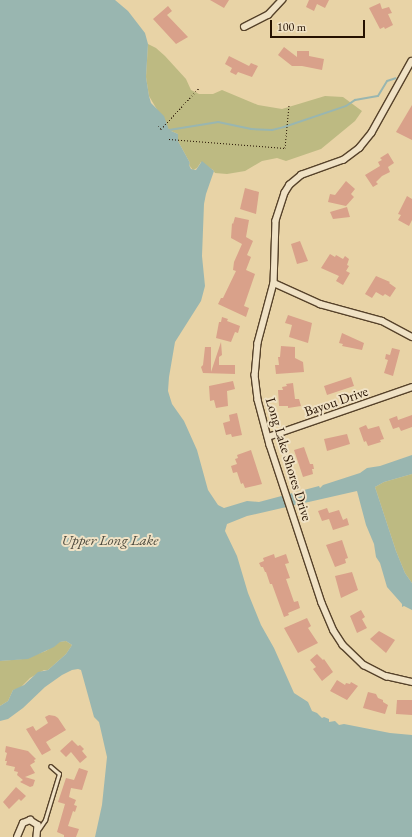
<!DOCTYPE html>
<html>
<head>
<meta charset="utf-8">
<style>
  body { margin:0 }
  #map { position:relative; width:412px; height:837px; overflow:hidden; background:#e8d3a6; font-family:"EB Garamond",serif }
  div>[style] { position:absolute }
  .green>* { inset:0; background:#bdba82 }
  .water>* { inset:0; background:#99b6b0 }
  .stream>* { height:2px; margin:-1px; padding:0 1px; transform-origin:1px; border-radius:1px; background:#99b6b0 }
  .building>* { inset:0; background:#d9a18a }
  .path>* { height:1px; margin-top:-0.5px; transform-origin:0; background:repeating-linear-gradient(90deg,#251100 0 1px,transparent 0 3px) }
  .roads { filter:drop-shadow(1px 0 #56422a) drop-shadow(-1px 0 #56422a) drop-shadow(0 1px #56422a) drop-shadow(0 -1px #56422a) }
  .service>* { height:2.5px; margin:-1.25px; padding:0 1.25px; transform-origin:1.25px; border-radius:1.25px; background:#f0e2c5 }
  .minor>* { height:5.5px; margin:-2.75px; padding:0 2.75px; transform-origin:2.75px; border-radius:2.75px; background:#f0e2c5 }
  span { translate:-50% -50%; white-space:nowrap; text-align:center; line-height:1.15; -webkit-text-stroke:4px #f0e2c5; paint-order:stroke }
  .street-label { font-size:14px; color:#251100 }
  .water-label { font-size:15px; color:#4e4b3e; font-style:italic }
  .scale { position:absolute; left:270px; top:20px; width:95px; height:18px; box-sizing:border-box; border:2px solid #251100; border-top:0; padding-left:5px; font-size:12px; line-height:14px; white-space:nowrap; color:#251100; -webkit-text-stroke:3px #f0e2c5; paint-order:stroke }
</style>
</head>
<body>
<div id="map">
  <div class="green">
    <div style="clip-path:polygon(148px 44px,156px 48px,165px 56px,186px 79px,191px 90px,199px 94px,213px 94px,222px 90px,258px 105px,282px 109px,325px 96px,343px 97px,362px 111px,355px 121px,321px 149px,286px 161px,277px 158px,262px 161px,245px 171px,227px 174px,215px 173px,213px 170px,201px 162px,197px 168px,193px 170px,189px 165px,190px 163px,178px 141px,178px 134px,169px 130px,149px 96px,146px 77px)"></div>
    <div style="clip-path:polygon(412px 474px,412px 583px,405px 573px,396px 551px,375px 487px,384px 482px)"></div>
    <div style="clip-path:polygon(66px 641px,72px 645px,66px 654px,48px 670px,44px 670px,30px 678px,19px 689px,13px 690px,8px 701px,0 706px,0 661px,23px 659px,46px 651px,59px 642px)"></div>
  </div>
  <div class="water">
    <div style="clip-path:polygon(0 0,115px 0,128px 11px,145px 33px,148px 44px,146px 77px,149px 96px,151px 103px,164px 116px,169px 130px,178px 134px,178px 141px,190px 163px,189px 165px,191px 169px,196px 170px,202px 161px,214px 171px,206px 194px,204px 204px,202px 256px,205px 286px,201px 301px,175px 342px,169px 377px,168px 391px,172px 404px,184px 421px,197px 450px,208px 490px,218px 505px,224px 508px,247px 501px,259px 502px,319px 486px,320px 488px,323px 485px,360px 473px,367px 468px,380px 466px,412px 455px,412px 474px,384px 482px,375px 487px,396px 551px,405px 573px,412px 583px,412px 610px,404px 606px,402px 607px,402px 604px,387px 587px,380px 563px,376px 557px,374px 544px,366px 525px,357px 491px,247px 516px,227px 524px,225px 531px,237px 556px,248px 593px,261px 625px,274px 648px,294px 693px,308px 702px,312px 711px,317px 713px,322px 718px,324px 717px,329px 719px,329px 722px,335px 721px,339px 725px,344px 724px,390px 733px,412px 735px,412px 837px,95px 837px,102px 805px,107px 757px,99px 722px,94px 717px,81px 670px,78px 669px,72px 670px,62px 675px,45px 687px,23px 708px,8px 719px,0 721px,0 706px,8px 701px,13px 690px,24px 685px,38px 672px,48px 670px,66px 654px,72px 645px,66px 641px,60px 642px,54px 647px,28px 659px,0 661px)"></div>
  </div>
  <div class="stream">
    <div style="left:169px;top:130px;width:50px;rotate:-9.3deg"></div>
    <div style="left:218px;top:122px;width:34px;rotate:12deg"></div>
    <div style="left:251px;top:129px;width:21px;rotate:3deg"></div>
    <div style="left:272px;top:130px;width:12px;rotate:-14deg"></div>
    <div style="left:284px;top:127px;width:65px;rotate:-18.7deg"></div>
    <div style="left:346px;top:106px;width:11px;rotate:-34deg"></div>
    <div style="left:355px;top:100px;width:23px;rotate:-10deg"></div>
    <div style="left:378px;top:96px;width:17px;rotate:-59deg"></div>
    <div style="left:387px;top:81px;width:9px;rotate:-18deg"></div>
  </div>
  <div class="building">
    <div style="clip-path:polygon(210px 0,229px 0,224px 8px)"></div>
    <div style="clip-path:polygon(309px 0,329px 0,325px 8px,317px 4px,314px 11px,306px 7px)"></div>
    <div style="clip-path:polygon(380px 3px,382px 9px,389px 7px,392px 13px,388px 14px,393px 25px,385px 29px,384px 27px,380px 29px,369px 8px)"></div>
    <div style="clip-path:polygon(168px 6px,172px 11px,167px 15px,188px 37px,176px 44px,153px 19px)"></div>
    <div style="clip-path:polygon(284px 47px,297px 57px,297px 51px,309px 51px,309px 56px,324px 59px,322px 70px,302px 66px,292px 66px,278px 55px)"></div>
    <div style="clip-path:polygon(229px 56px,249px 66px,251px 63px,258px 66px,252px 77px,238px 72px,236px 75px,230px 72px,232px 68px,225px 64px)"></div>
    <div style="clip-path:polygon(412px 105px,412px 140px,396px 132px)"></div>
    <div style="clip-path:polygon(388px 153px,394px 163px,388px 167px,390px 172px,382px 176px,376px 182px,378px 184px,373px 187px,365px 175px,380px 166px,378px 162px,382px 160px,380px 158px)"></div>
    <div style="clip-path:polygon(346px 181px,355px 189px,351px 194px,354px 197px,346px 206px,328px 202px,330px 194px,335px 195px)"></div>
    <div style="clip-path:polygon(245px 188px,259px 192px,256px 214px,240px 209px)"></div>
    <div style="clip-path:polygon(407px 196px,412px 199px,412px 220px,409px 226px,398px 220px,401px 215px,398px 214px)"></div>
    <div style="clip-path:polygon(347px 207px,350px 217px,333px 219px,330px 212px)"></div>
    <div style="clip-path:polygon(235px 217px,249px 220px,246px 237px,253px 241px,247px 255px,251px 257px,246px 270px,255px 274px,244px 306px,249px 308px,246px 317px,218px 304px,221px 298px,223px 298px,236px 271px,233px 270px,234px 262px,242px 244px,231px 238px,232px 223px,233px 224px)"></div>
    <div style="clip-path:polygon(300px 241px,308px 261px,297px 264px,291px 244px)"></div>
    <div style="clip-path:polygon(330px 254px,335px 257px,336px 255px,343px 259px,345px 256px,349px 259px,347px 265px,349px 266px,346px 271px,350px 273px,343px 285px,336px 281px,339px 276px,321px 268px)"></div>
    <div style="clip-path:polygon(376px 276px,390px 282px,389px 283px,396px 288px,390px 297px,385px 294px,383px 296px,376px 292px,372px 298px,365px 294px)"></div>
    <div style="clip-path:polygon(288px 315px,312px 323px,308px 343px,289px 337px,292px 325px,285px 323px)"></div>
    <div style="clip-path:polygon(222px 317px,228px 319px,227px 321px,240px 326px,238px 333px,235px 332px,231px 342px,216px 338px,219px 322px,221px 322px)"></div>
    <div style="clip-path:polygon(342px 333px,364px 343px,362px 350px,342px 346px,343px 344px,339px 343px)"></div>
    <div style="clip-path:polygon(221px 342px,222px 355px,219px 357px,219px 365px,235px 365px,235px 374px,203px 373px,201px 367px,203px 365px,205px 347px,211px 347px,211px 372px)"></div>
    <div style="clip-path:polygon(281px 346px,295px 347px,295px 358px,303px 362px,304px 372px,276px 374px,275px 365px,279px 365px,278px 357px,280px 357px)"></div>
    <div style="clip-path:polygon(392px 348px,400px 350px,393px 376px,384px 373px,388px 360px,385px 359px,386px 354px,390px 355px)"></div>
    <div style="clip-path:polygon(351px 377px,354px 386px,327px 395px,324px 386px)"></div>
    <div style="clip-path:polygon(233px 381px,235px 389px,227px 391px,228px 406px,216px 408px,214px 400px,210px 401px,209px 386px)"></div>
    <div style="clip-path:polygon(293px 383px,295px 399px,299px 399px,301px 406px,288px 408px,288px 406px,279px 406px,278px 390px,283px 390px,282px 387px,287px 386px,286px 384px)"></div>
    <div style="clip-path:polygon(237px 413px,242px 435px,232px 437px,231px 434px,226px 435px,223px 423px,230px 421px,229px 415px)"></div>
    <div style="clip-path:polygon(412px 415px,412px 427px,401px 431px,399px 427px,393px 429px,389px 419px,397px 416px,398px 420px)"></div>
    <div style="clip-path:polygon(366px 425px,368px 429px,379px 426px,384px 439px,380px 440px,381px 442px,368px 446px,366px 441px,364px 442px,359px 428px)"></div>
    <div style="clip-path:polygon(347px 434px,350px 444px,327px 451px,324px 439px)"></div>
    <div style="clip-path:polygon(304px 447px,310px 464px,313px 464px,314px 469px,312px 469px,313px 474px,303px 477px,294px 450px)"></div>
    <div style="clip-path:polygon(251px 450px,262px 484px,245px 488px,243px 483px,241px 484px,237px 472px,233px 473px,231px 466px,237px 464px,235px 459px,238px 458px,237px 455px)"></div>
    <div style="clip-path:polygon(327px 508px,329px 513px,339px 510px,343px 520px,347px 518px,349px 525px,333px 530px,329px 519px,322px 521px,318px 511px)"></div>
    <div style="clip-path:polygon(342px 540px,348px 558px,345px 559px,346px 563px,335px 567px,326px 545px)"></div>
    <div style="clip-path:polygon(274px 554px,275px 558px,286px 554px,289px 563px,285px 564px,290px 578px,286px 579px,294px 602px,298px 601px,300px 608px,288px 613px,289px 615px,284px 617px,272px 584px,270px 584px,266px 572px,265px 572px,263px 567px,261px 567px,259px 563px,264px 561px,263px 558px)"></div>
    <div style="clip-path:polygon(352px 572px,358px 590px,341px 598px,335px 576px)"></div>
    <div style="clip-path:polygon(361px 610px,365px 617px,362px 619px,367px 628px,357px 633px,350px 616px)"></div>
    <div style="clip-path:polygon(307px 618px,311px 626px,308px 628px,318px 643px,298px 653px,284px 628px)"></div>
    <div style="clip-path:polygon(379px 631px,395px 640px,386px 653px,370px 639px)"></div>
    <div style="clip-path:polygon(317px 654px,323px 660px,324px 659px,333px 672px,322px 681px,313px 669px,316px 667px,310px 660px)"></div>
    <div style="clip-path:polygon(337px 680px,345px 685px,346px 683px,350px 684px,351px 682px,358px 686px,347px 700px,330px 691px)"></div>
    <div style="clip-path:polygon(368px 692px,376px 694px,378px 698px,383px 700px,383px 702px,388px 705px,385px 714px,363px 708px)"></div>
    <div style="clip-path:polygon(397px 700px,412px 700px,412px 715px,396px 714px)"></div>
    <div style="clip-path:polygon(49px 715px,55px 716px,58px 718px,66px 730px,46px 742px,51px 750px,42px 755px,26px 729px,33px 726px,36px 731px,48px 723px,45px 717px)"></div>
    <div style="clip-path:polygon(72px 740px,78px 746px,80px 745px,84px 749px,82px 751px,87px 757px,80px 763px,71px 752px,66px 757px,60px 751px)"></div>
    <div style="clip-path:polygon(6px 746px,28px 751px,36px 759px,34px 760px,35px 762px,30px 765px,35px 773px,25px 777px,35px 780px,33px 786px,30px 787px,20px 782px,23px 780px,17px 775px,18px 772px,14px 771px,15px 767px,6px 765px,7px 761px,5px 761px,7px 753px,5px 752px)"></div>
    <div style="clip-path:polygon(79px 768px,88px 771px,82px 790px,71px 788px,69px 797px,76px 800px,74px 805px,77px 806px,75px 812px,73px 811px,68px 826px,79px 829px,76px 837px,64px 837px,64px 835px,57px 832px,65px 804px,58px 802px,66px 778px,74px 780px)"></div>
    <div style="clip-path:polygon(16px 787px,26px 796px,21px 801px,19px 799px,9px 809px,3px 802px)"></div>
  </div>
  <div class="path">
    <div style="left:158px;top:126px;width:4px;rotate:45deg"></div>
    <div style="left:161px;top:129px;width:56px;rotate:-47.2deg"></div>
    <div style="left:169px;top:139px;width:116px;rotate:4.4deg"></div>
    <div style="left:285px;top:148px;width:43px;rotate:-84.7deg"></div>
  </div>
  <div class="roads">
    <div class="service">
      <div style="left:39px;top:829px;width:11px;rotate:-56deg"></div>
      <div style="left:45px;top:820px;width:48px;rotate:-73.1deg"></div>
      <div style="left:59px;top:774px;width:11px;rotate:-139deg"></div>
    </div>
    <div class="minor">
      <div style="left:244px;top:27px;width:27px;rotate:-27deg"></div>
      <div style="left:268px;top:15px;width:21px;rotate:-47deg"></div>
      <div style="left:412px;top:61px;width:82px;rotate:119.1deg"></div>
      <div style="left:372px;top:133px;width:19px;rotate:129deg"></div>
      <div style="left:360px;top:148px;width:20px;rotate:143deg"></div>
      <div style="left:344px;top:160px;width:45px;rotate:160.3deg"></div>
      <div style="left:302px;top:175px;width:16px;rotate:140deg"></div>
      <div style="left:290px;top:185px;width:9px;rotate:122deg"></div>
      <div style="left:285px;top:193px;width:29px;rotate:108deg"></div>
      <div style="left:276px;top:221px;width:62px;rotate:91.8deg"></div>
      <div style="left:274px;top:283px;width:62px;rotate:104.9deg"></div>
      <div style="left:258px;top:343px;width:32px;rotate:95deg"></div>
      <div style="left:255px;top:375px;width:25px;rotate:83deg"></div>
      <div style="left:258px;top:400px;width:47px;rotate:75.1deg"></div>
      <div style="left:270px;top:445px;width:166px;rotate:71.8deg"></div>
      <div style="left:322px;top:603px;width:30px;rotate:67deg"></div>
      <div style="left:334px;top:631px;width:17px;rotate:57deg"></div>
      <div style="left:343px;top:645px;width:29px;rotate:44deg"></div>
      <div style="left:364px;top:665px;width:25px;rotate:27deg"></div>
      <div style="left:386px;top:676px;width:27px;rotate:13deg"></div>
      <div style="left:274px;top:283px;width:51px;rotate:24.5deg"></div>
      <div style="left:320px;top:304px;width:64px;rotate:15.3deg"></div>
      <div style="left:382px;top:321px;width:34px;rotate:28deg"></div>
      <div style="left:268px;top:437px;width:152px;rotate:-19.1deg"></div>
      <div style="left:17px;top:837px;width:15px;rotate:-67deg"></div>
      <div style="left:23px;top:823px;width:8px;rotate:-23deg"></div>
      <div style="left:30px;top:820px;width:9px;rotate:32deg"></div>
      <div style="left:38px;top:825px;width:12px;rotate:95deg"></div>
    </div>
  </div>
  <div class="street-label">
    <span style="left:336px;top:401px;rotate:-19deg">Bayou Drive</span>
    <span style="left:289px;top:459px;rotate:73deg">Long Lake Shores Drive</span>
  </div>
  <div class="water-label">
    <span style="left:110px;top:540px">Upper Long Lake</span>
  </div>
  <div class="scale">100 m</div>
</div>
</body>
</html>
